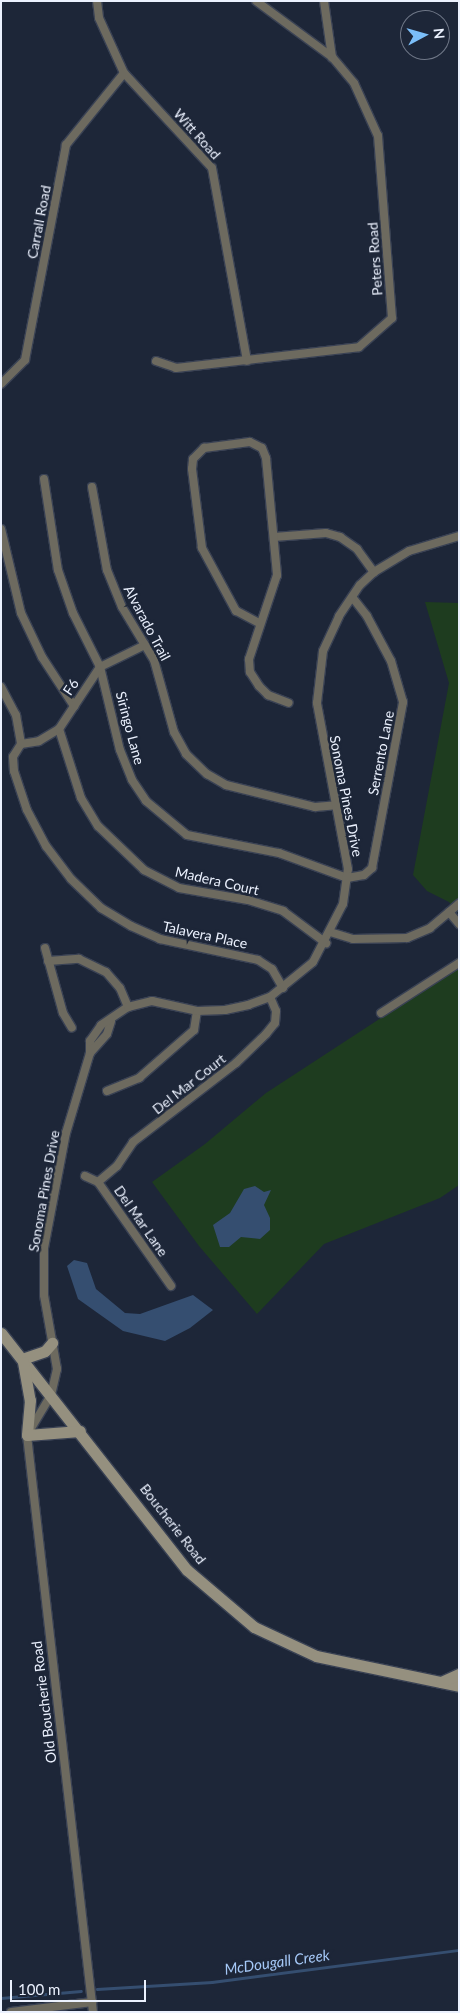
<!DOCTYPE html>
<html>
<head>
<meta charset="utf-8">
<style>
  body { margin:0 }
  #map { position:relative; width:460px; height:2013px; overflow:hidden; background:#1d2638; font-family:Lato,sans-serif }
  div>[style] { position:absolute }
  .green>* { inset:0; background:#1e3c1f }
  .water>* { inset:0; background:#354e70 }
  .stream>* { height:2.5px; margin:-1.25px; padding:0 1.25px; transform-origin:1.25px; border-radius:1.25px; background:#354e70 }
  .roads { filter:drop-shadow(1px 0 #3a4254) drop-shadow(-1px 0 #3a4254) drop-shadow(0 1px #3a4254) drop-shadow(0 -1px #3a4254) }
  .minor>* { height:8px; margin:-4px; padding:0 4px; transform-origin:4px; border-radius:4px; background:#6d6a5f }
  .secondary>* { height:11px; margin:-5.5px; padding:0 5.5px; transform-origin:5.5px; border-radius:5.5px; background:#95907f }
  span { translate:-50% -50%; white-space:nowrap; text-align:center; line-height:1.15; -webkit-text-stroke:5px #1d2638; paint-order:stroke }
  .street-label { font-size:14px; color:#ebf1fe }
  .water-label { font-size:15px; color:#a5c8f7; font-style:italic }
  .frame { position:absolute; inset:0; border:2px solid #ebf1fe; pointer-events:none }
  .north { position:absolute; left:400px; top:10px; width:50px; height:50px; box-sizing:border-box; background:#1d2638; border:1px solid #6f7787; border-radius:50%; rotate:84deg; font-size:14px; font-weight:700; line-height:20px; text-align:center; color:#ebf1fe }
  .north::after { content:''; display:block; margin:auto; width:18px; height:22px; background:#7bbef8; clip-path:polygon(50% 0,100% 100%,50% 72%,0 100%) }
  .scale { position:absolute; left:10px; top:1980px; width:136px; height:22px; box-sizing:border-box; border:2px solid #ebf1fe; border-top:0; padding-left:6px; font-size:15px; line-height:18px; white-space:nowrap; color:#ebf1fe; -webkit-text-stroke:4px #1d2638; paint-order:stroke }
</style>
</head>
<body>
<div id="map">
  <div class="green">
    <div style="clip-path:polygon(425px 602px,459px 603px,459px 914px,449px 902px,427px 891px,413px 875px,449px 683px)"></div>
    <div style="clip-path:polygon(459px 967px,459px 1185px,440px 1198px,324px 1244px,257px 1314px,199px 1246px,152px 1182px,205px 1144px,266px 1093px)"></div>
  </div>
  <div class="water">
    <div style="clip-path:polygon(255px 1186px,264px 1192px,271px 1190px,264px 1205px,270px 1218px,270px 1230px,260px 1239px,241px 1237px,229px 1247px,220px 1247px,213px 1225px,230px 1213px,244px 1189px)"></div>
    <div style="clip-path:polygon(74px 1260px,87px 1263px,96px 1289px,125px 1313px,140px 1314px,193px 1295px,213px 1310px,190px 1328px,165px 1341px,123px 1331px,78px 1299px,67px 1266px)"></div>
  </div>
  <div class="stream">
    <div style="left:97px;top:1989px;width:115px;rotate:-3.5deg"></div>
    <div style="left:212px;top:1982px;width:249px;rotate:-7.4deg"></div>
    <div style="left:1px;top:1998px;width:80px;rotate:-5deg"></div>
  </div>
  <div class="roads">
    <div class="minor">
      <div style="left:97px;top:1px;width:17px;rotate:83deg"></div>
      <div style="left:99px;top:18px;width:60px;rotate:65.6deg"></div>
      <div style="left:124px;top:73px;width:129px;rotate:47.2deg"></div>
      <div style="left:212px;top:168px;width:196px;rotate:79.7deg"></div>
      <div style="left:324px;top:1px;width:57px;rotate:81.9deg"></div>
      <div style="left:156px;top:361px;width:21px;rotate:19deg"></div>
      <div style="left:176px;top:368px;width:184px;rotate:-6.5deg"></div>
      <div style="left:359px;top:347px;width:44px;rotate:-41.3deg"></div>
      <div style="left:392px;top:318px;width:183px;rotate:-94.4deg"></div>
      <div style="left:378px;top:136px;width:58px;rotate:-114.4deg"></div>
      <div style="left:354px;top:83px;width:34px;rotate:-130deg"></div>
      <div style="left:332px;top:57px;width:94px;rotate:-143.6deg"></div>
      <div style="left:1px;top:384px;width:34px;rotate:-45deg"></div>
      <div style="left:25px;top:360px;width:219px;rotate:-79.2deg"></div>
      <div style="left:66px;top:145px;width:92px;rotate:-51.1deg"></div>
      <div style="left:44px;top:479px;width:92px;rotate:81.3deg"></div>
      <div style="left:58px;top:570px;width:46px;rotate:70.8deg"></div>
      <div style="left:73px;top:613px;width:60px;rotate:63.4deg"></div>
      <div style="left:100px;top:667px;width:85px;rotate:76.5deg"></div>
      <div style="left:120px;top:750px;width:32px;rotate:68deg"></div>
      <div style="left:132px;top:780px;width:25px;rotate:56deg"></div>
      <div style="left:146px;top:801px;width:53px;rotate:39.7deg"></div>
      <div style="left:187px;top:835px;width:94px;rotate:11.1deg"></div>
      <div style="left:279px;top:853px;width:72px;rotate:20.2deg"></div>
      <div style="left:347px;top:878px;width:17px;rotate:-10deg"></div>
      <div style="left:364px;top:875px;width:11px;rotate:-41deg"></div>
      <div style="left:372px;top:868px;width:169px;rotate:-79.4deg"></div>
      <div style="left:403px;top:702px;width:43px;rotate:-106.3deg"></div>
      <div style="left:391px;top:661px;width:51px;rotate:-118.1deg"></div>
      <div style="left:367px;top:616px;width:24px;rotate:-128deg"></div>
      <div style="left:92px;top:487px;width:84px;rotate:79.8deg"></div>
      <div style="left:107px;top:570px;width:40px;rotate:68deg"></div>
      <div style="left:122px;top:607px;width:62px;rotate:58.9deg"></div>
      <div style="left:154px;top:660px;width:75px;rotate:74.5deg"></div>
      <div style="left:174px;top:732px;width:25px;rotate:61deg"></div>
      <div style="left:186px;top:754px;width:29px;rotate:44deg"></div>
      <div style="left:207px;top:774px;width:22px;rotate:30deg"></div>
      <div style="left:226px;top:785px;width:92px;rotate:13.9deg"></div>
      <div style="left:315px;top:807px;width:21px;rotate:-5deg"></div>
      <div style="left:1px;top:529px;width:86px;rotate:76.6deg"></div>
      <div style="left:21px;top:613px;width:49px;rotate:64.5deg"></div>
      <div style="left:42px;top:657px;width:59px;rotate:56.9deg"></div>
      <div style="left:274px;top:537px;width:52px;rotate:-4.4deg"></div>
      <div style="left:326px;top:533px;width:15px;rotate:16deg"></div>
      <div style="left:340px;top:537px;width:21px;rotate:35deg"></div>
      <div style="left:357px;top:549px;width:29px;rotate:54deg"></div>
      <div style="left:259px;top:623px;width:26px;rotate:-152deg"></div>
      <div style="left:236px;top:611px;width:72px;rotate:-118.4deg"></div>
      <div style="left:202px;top:548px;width:80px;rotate:-97.2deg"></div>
      <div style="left:192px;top:469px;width:10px;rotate:-84deg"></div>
      <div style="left:193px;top:459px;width:16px;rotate:-45deg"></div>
      <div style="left:204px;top:448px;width:46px;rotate:-7.4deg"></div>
      <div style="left:250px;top:442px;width:13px;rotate:27deg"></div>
      <div style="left:262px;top:448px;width:11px;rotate:68deg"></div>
      <div style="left:266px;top:458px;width:118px;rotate:84.6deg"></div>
      <div style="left:277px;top:575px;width:89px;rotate:108.4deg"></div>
      <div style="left:249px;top:659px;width:13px;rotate:86deg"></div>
      <div style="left:250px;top:672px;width:17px;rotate:57deg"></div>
      <div style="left:259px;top:686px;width:13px;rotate:45deg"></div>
      <div style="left:268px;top:695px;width:22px;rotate:21deg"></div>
      <div style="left:1px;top:687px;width:32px;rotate:62deg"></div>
      <div style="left:16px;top:715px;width:29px;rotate:80deg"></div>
      <div style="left:21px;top:744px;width:15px;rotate:122deg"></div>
      <div style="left:13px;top:757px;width:14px;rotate:86deg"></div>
      <div style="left:14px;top:771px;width:41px;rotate:71.6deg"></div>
      <div style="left:27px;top:810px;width:41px;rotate:62.2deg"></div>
      <div style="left:46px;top:846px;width:41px;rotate:52.9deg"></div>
      <div style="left:71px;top:879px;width:42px;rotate:44deg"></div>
      <div style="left:101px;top:908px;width:35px;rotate:31deg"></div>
      <div style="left:131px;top:926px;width:32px;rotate:24deg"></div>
      <div style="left:160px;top:939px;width:100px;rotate:12.1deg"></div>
      <div style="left:258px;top:960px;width:17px;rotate:33deg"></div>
      <div style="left:272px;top:969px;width:22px;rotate:60deg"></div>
      <div style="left:59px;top:729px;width:72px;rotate:72.3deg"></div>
      <div style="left:81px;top:798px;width:33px;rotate:59deg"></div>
      <div style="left:98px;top:826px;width:64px;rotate:43.7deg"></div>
      <div style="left:144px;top:870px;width:39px;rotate:27deg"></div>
      <div style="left:179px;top:888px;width:70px;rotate:9.9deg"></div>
      <div style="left:248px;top:900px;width:37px;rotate:17deg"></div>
      <div style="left:283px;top:911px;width:54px;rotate:36.7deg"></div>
      <div style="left:21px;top:744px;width:18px;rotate:-9deg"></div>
      <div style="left:39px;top:741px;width:23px;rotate:-31deg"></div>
      <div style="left:59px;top:729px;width:74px;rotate:-56.5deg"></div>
      <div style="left:100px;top:667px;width:50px;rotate:-26.1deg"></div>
      <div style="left:449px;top:912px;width:16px;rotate:50deg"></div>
      <div style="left:330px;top:932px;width:24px;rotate:17deg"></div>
      <div style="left:353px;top:939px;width:54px;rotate:-1.1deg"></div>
      <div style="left:407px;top:938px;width:25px;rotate:-23deg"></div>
      <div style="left:430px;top:928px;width:38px;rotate:-40deg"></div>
      <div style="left:45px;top:948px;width:67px;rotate:74.5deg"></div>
      <div style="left:63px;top:1013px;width:17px;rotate:59deg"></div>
      <div style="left:48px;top:961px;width:31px;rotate:-4deg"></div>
      <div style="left:79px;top:959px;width:30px;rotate:26deg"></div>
      <div style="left:106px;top:972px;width:21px;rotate:49deg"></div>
      <div style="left:120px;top:988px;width:21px;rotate:67deg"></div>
      <div style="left:381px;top:1013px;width:93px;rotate:-32.7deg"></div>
      <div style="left:90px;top:1053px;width:25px;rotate:-48deg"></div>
      <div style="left:107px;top:1034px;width:13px;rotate:-72deg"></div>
      <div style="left:107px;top:1091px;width:35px;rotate:-22deg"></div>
      <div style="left:139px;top:1078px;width:73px;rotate:-41.1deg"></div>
      <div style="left:194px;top:1030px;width:19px;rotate:-81deg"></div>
      <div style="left:85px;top:1176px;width:14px;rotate:25deg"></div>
      <div style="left:98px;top:1182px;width:127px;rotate:54.9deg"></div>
      <div style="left:98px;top:1182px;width:25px;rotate:-40deg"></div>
      <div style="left:117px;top:1166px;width:29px;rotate:-56deg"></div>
      <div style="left:133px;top:1142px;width:130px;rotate:-37.5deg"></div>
      <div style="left:236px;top:1063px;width:42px;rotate:-44deg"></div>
      <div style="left:266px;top:1034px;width:14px;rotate:-51deg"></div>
      <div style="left:275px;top:1023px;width:12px;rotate:-85deg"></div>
      <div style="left:276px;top:1011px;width:15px;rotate:-113deg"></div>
      <div style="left:11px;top:2012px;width:82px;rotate:-7deg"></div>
      <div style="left:93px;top:2012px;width:581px;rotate:-96.53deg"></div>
      <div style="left:27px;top:1435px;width:47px;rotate:-59deg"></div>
      <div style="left:51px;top:1395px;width:27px;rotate:-77deg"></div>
      <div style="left:57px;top:1369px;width:75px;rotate:-100deg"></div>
      <div style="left:44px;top:1295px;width:47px;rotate:-90deg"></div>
      <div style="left:44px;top:1248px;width:117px;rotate:-79.2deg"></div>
      <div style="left:66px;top:1133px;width:84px;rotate:-73.3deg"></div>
      <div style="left:90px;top:1053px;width:12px;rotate:-90deg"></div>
      <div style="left:90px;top:1041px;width:19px;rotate:-55deg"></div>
      <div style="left:101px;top:1025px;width:32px;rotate:-34deg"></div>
      <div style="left:128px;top:1007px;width:25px;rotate:-14deg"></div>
      <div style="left:152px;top:1001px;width:46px;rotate:12.5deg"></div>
      <div style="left:197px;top:1011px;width:28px;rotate:-2deg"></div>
      <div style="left:225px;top:1010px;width:24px;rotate:-12deg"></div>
      <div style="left:248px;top:1005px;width:23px;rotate:-20deg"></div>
      <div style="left:270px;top:997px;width:55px;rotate:-39.1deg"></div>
      <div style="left:313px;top:962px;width:65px;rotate:-62.7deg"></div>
      <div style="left:343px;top:904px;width:35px;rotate:-82deg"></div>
      <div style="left:348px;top:869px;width:169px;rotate:-100.6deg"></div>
      <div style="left:317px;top:703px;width:52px;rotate:-83.4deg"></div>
      <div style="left:323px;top:651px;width:38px;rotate:-65deg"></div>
      <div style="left:339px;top:616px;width:37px;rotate:-56deg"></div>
      <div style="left:360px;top:585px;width:19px;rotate:-43deg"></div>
      <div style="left:374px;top:572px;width:41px;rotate:-31deg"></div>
      <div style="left:409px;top:551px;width:52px;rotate:-16.7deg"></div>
    </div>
    <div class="secondary">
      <div style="left:1px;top:1333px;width:301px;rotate:51.9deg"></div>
      <div style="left:187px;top:1570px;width:88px;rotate:40.4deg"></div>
      <div style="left:254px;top:1627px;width:68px;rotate:25.1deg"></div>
      <div style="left:316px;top:1656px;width:146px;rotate:11.8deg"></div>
      <div style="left:22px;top:1359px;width:24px;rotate:-19deg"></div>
      <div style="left:45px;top:1351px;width:11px;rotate:-49deg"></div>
      <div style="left:23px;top:1362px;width:39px;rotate:80deg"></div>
      <div style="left:30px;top:1400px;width:35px;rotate:95deg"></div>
      <div style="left:27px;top:1435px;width:53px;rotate:-4.3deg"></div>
      <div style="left:441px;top:1682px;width:20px;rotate:-24deg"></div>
    </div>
  </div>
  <div class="street-label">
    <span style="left:197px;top:134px;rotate:48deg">Witt Road</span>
    <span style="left:39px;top:222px;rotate:-79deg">Carrall Road</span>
    <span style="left:375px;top:259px;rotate:-94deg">Peters Road</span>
    <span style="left:147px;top:623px;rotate:62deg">Alvarado Trail</span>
    <span style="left:71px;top:687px;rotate:-56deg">F6</span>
    <span style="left:130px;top:728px;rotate:75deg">Siringo Lane</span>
    <span style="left:381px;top:753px;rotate:-79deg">Serrento Lane</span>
    <span style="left:346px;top:796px;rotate:79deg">Sonoma Pines Drive</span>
    <span style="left:217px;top:881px;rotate:13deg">Madera Court</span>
    <span style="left:205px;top:935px;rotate:12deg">Talavera Place</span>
    <span style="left:189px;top:1084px;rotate:-38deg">Del Mar Court</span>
    <span style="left:44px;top:1191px;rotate:-80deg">Sonoma Pines Drive</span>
    <span style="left:141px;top:1221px;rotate:55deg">Del Mar Lane</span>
    <span style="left:173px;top:1524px;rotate:52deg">Boucherie Road</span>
    <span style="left:44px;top:1702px;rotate:-97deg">Old Boucherie Road</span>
  </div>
  <div class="water-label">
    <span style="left:277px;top:1962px;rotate:-8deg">McDougall Creek</span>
  </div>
  <div class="frame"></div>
  <div class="north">N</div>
  <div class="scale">100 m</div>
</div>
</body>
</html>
